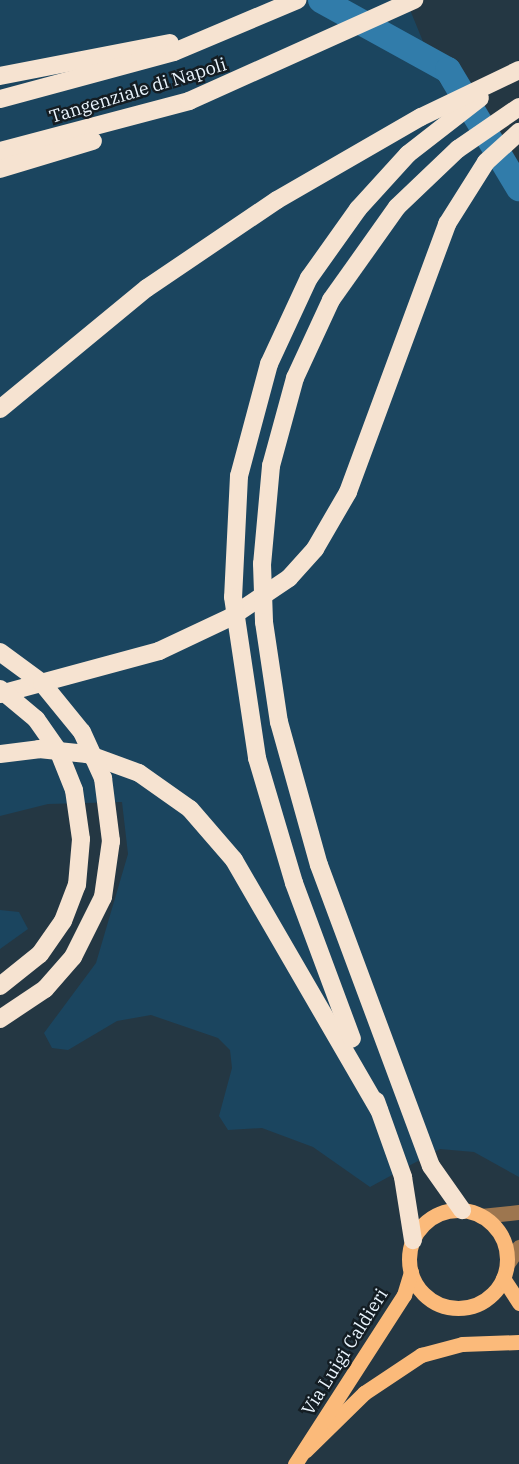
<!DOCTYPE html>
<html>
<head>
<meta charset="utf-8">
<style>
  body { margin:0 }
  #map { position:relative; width:519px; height:1464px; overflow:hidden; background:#243743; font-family:"IBM Plex Serif",serif }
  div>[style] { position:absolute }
  .green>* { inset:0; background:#1b455f }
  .canal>* { height:26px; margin:-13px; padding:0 13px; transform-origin:13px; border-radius:13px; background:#317caa }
  .minor>* { height:15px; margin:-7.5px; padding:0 7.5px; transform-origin:7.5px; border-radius:7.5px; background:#9d764f }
  .major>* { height:15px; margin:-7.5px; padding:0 7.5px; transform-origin:7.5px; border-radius:7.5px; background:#fbba7a }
  .major>.ring { margin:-7.5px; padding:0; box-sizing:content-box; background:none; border:15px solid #fbba7a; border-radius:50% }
  .highway>* { height:18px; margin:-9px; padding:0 9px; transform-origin:9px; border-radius:9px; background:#f6e3d1 }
  .highway-bridge>* { height:18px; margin:-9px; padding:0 9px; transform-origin:9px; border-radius:9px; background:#f6e3d1 }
  span { translate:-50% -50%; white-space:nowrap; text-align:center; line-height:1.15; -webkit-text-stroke:5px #141d23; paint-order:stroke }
  .street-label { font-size:18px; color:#eaf5fe }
</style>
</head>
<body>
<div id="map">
  <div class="green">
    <div style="clip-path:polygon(0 0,406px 0,440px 83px,519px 165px,519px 1177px,474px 1152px,440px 1149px,370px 1187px,313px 1147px,262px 1128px,228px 1130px,219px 1116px,232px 1068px,230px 1050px,218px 1038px,151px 1015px,117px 1021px,68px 1050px,52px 1048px,44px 1033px,96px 963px,128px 854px,122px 802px,48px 804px,0 816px)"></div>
    <div style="clip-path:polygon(0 910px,19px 912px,28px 929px,0 949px)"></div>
  </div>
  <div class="canal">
    <div style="left:321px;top:0;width:145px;rotate:28.9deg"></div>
    <div style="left:448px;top:70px;width:138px;rotate:59deg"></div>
  </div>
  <div class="minor">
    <div style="left:481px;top:1216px;width:38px;rotate:-6deg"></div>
    <div style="left:507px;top:1264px;width:21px;rotate:-55deg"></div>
  </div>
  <div class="major">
    <div class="ring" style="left:409px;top:1210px;width:83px;height:83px"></div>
    <div style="left:503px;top:1278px;width:30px;rotate:57deg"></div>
    <div style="left:305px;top:1451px;width:83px;rotate:-44.5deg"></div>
    <div style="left:364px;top:1393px;width:69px;rotate:-33.7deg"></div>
    <div style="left:421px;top:1355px;width:42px;rotate:-15deg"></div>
    <div style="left:462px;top:1344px;width:57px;rotate:-2deg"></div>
    <div style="left:295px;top:1464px;width:201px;rotate:-57.2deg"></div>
    <div style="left:404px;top:1295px;width:24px;rotate:-73deg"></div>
  </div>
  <div class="highway">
    <div style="left:0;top:76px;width:173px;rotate:-11deg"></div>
    <div style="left:0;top:99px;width:180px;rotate:-15.1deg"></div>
    <div style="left:174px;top:52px;width:134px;rotate:-22.9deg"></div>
    <div style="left:0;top:151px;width:196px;rotate:-14.8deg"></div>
    <div style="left:189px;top:101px;width:247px;rotate:-24.2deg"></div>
    <div style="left:0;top:169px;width:97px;rotate:-16.8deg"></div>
    <div style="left:269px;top:364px;width:95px;rotate:-65.1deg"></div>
    <div style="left:309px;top:278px;width:85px;rotate:-54.6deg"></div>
    <div style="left:358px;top:209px;width:74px;rotate:-47.7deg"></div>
    <div style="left:408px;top:154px;width:91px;rotate:-37.9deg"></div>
    <div style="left:295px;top:378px;width:86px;rotate:-65.2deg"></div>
    <div style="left:331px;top:300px;width:114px;rotate:-54.6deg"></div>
    <div style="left:397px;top:207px;width:84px;rotate:-43.6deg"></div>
    <div style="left:458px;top:149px;width:74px;rotate:-34.5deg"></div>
    <div style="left:0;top:409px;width:190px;rotate:-39.5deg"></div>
    <div style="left:147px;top:288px;width:157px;rotate:-34.1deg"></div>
    <div style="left:277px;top:200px;width:166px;rotate:-30deg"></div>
    <div style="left:421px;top:117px;width:109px;rotate:-25.6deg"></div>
    <div style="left:0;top:694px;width:165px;rotate:-15.1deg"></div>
    <div style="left:159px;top:651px;width:80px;rotate:-25.3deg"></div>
    <div style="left:231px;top:617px;width:70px;rotate:-33.9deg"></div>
    <div style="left:289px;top:578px;width:39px;rotate:-48deg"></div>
    <div style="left:315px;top:549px;width:66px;rotate:-59.9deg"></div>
    <div style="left:348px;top:492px;width:286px;rotate:-69.7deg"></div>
    <div style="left:447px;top:224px;width:73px;rotate:-57.8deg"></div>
    <div style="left:486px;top:162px;width:45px;rotate:-42.3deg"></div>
    <div style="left:0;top:754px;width:39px;rotate:-7deg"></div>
    <div style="left:39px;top:749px;width:48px;rotate:5.9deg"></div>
    <div style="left:87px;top:754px;width:55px;rotate:20.1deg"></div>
    <div style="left:139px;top:773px;width:62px;rotate:35.2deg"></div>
    <div style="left:190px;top:809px;width:67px;rotate:49.2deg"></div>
    <div style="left:234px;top:860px;width:289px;rotate:59.9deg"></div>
    <div style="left:319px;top:865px;width:321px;rotate:69.6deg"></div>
    <div style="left:431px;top:1166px;width:54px;rotate:54.8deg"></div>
    <div style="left:294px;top:883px;width:166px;rotate:69.6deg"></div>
    <div style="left:0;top:986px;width:51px;rotate:-38.7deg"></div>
    <div style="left:40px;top:954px;width:40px;rotate:-55.1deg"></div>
    <div style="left:63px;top:921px;width:39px;rotate:-69deg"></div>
    <div style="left:77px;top:885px;width:46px;rotate:-85deg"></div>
    <div style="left:0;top:1019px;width:54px;rotate:-33.7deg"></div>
    <div style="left:45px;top:989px;width:43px;rotate:-48.8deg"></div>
    <div style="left:73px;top:957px;width:67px;rotate:-63.4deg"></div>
    <div style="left:103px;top:897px;width:57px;rotate:-81.9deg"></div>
    <div style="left:376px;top:1101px;width:81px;rotate:70.4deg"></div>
    <div style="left:403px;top:1177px;width:64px;rotate:81deg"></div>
  </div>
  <div class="highway-bridge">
    <div style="left:269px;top:364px;width:116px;rotate:105deg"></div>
    <div style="left:239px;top:476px;width:121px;rotate:92.8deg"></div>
    <div style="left:233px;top:597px;width:163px;rotate:81.5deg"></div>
    <div style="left:257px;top:758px;width:130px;rotate:73.5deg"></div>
    <div style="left:295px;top:378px;width:91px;rotate:105.3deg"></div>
    <div style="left:271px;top:466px;width:98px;rotate:95.2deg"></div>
    <div style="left:262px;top:564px;width:58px;rotate:88deg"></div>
    <div style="left:264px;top:622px;width:101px;rotate:81.5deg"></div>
    <div style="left:279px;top:722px;width:148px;rotate:74.4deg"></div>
    <div style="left:0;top:652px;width:52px;rotate:36.4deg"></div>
    <div style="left:42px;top:683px;width:63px;rotate:50.8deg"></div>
    <div style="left:82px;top:732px;width:51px;rotate:65.5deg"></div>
    <div style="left:103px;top:778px;width:64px;rotate:82.8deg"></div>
    <div style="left:0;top:689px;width:47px;rotate:39.8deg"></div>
    <div style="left:36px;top:719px;width:38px;rotate:55deg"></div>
    <div style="left:58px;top:750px;width:43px;rotate:68.2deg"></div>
    <div style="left:74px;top:790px;width:49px;rotate:81.9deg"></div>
  </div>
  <div class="street-label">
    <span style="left:138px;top:91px;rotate:-17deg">Tangenziale di Napoli</span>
    <span style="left:345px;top:1352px;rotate:-58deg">Via Luigi Caldieri</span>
  </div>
</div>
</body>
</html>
